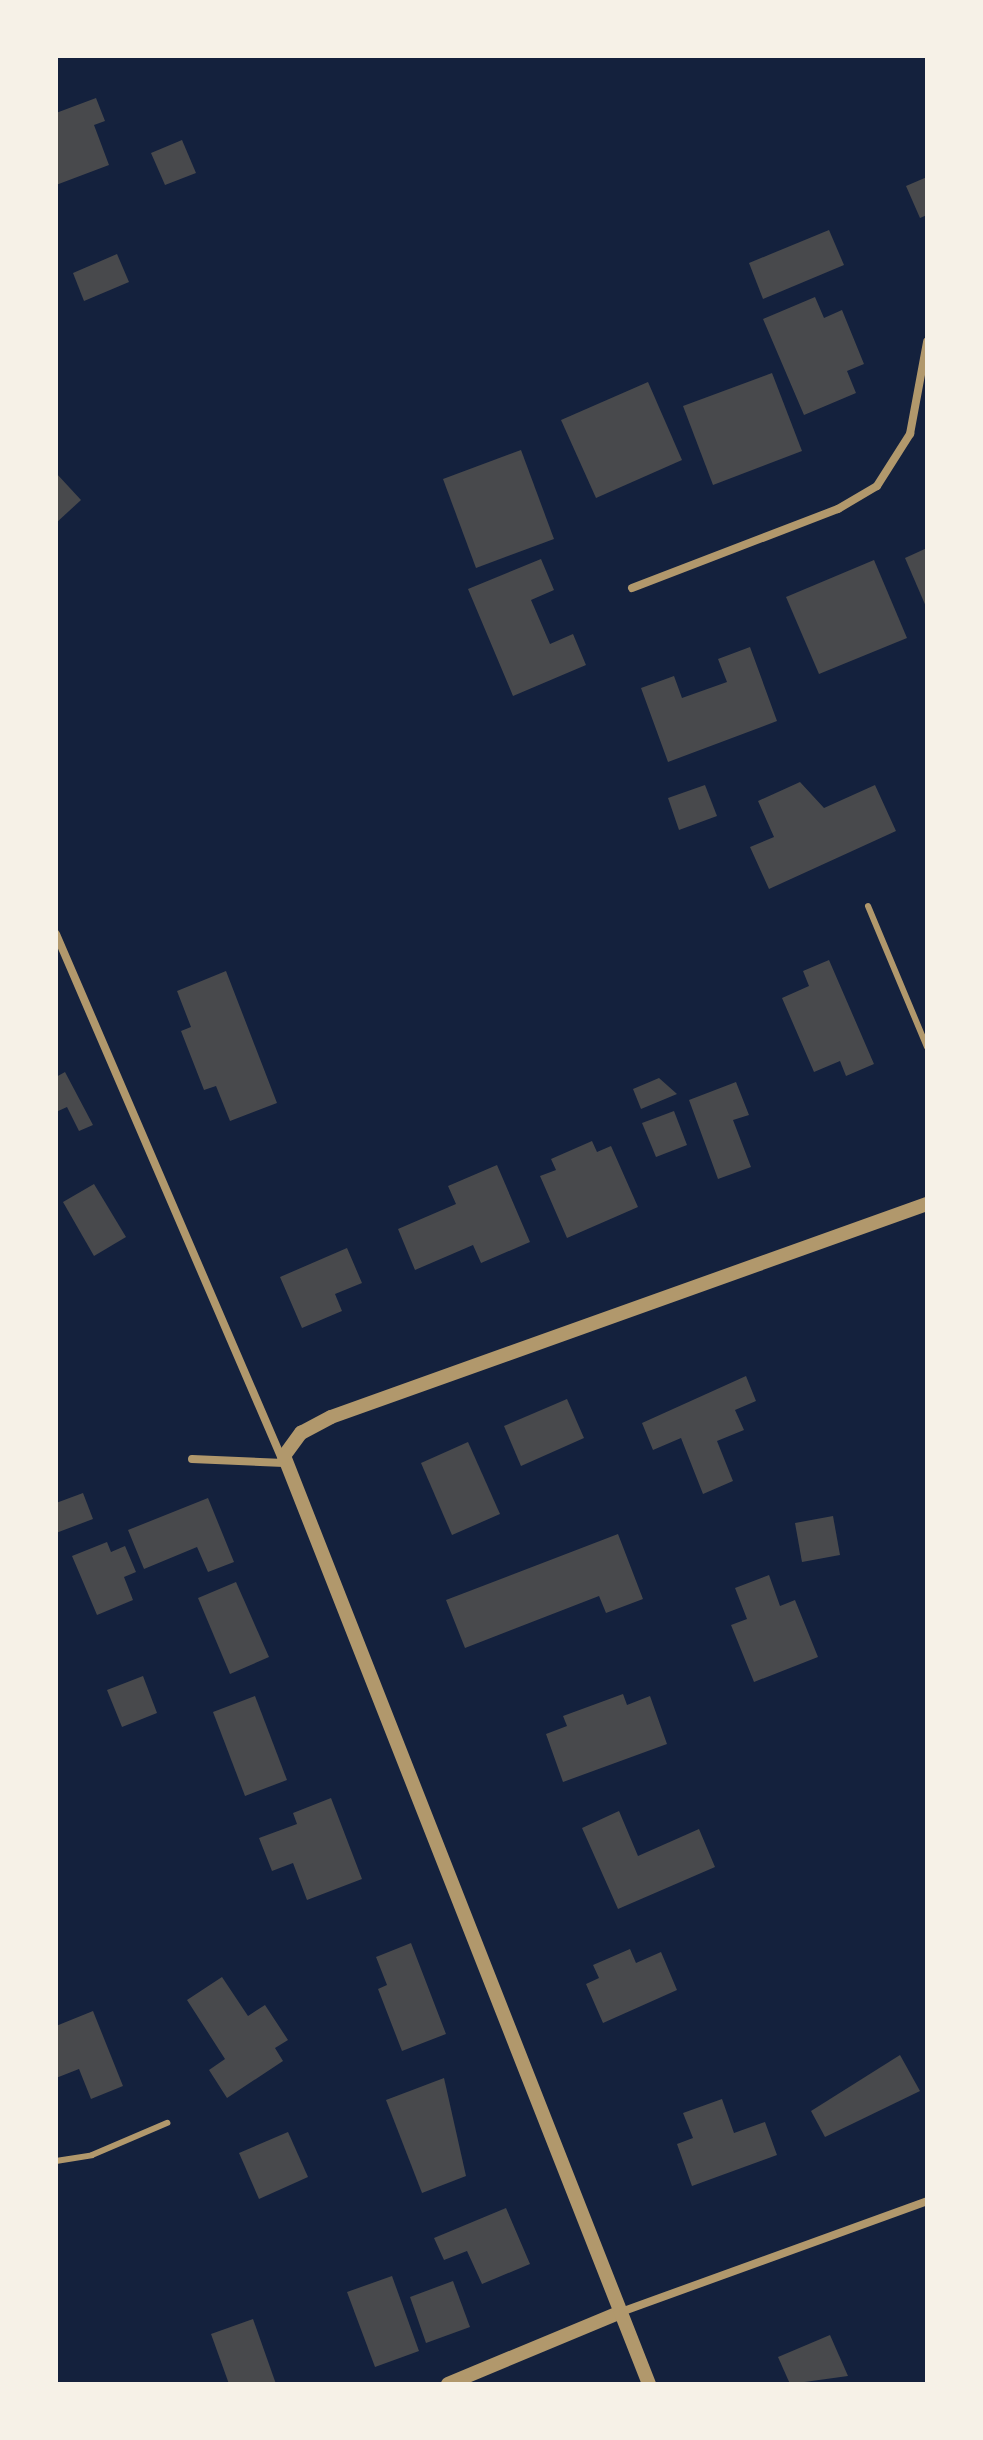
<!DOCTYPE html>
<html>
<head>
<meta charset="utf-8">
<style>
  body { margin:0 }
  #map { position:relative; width:983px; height:2440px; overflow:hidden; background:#14213d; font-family:Jost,sans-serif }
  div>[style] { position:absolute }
  .building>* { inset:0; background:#48494c }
  .service>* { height:6px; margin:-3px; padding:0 3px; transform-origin:3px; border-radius:3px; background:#b1986c }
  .minor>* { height:8px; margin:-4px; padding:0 4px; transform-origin:4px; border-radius:4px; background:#b1986c }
  .tertiary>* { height:14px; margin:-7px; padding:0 7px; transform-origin:7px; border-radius:7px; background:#b1986c }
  span { translate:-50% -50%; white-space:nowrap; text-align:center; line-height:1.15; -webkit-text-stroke:8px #f6f1e7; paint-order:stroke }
  .frame { position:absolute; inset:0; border:58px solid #f6f1e7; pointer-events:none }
</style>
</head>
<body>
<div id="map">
  <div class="building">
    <div style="clip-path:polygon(96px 98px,105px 121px,94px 125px,109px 165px,56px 185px,56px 113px)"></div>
    <div style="clip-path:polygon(182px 140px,196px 173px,165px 185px,151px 153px)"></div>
    <div style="clip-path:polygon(927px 177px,927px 215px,920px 218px,906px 186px)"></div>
    <div style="clip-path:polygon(829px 230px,844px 265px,763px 299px,749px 263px)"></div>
    <div style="clip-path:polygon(117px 254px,129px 282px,84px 301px,73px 273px)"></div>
    <div style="clip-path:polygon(815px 297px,824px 318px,842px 310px,864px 364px,847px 371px,856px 393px,804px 415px,763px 319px)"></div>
    <div style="clip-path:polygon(772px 373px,802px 451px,713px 485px,683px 406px)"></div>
    <div style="clip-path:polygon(648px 382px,682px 460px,596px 498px,561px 420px)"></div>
    <div style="clip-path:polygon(521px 450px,554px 539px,476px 568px,443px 479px)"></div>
    <div style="clip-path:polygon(56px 473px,81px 500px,56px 523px)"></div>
    <div style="clip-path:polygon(927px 548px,927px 609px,905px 558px)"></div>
    <div style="clip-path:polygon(541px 559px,554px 590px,531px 600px,550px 644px,573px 634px,586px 665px,513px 696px,468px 589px)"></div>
    <div style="clip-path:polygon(874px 560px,907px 638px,819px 674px,786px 597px)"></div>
    <div style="clip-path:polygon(750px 647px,777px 721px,668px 762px,641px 688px,674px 676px,682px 698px,727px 682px,718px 659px)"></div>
    <div style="clip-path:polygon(800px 782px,824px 808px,875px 785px,896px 831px,769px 889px,750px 847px,774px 837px,758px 801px)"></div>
    <div style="clip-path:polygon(705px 785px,717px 816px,679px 830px,668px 798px)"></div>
    <div style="clip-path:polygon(829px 960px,874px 1064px,846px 1076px,840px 1061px,814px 1072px,782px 998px,809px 986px,803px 971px)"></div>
    <div style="clip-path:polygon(226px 971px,277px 1103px,230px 1121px,216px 1086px,204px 1090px,181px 1031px,191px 1027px,177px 991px)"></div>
    <div style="clip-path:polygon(65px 1072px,93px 1125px,79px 1131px,67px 1107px,56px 1112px,56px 1077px)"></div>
    <div style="clip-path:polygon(659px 1078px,677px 1094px,641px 1109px,633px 1089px)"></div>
    <div style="clip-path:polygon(736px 1082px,749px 1115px,733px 1120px,751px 1167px,718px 1179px,689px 1100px)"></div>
    <div style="clip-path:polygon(674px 1111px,687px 1145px,656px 1157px,642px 1123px)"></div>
    <div style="clip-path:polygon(592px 1141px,597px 1152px,611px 1146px,638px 1207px,567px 1238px,540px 1176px,556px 1170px,551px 1159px)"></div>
    <div style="clip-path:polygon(497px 1165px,530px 1242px,481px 1263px,473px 1245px,415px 1270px,398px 1229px,456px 1204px,448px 1186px)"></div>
    <div style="clip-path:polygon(94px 1184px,126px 1237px,94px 1256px,63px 1202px)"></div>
    <div style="clip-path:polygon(347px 1248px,362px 1283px,335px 1294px,342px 1311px,302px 1328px,280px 1277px)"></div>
    <div style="clip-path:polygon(746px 1376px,756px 1401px,735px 1410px,744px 1430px,717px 1441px,733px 1481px,703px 1494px,681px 1438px,653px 1450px,642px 1423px)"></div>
    <div style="clip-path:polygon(567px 1399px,584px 1438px,521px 1466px,504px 1426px)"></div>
    <div style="clip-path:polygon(468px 1442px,500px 1514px,452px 1535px,421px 1463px)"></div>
    <div style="clip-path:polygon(83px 1493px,93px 1519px,56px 1533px,56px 1503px)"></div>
    <div style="clip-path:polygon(208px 1498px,234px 1562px,208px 1572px,197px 1547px,144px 1569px,128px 1530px)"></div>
    <div style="clip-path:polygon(833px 1516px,840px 1555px,802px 1562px,795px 1523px)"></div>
    <div style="clip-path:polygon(618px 1534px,643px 1599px,606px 1613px,599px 1596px,465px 1648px,446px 1600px)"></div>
    <div style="clip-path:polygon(107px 1542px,111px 1552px,125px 1546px,136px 1572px,124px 1577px,133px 1600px,97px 1615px,72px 1556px)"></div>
    <div style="clip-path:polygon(769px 1575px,780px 1606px,795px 1600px,818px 1657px,754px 1682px,731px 1625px,747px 1619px,735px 1588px)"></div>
    <div style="clip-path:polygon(236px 1582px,269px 1657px,230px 1674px,198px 1598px)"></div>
    <div style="clip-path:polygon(143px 1676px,157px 1713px,122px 1727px,107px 1690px)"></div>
    <div style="clip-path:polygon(623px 1694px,627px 1705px,650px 1696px,667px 1744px,563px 1782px,546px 1734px,567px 1726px,563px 1716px)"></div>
    <div style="clip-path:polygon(255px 1696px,287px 1780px,245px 1796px,213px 1712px)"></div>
    <div style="clip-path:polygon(331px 1798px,362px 1879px,307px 1900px,293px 1863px,272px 1871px,259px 1838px,297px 1824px,293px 1813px)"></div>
    <div style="clip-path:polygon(619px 1811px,638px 1856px,699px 1829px,715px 1867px,618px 1909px,582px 1828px)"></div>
    <div style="clip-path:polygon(411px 1943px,446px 2034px,402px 2051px,378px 1989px,387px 1985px,376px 1957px)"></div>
    <div style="clip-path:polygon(630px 1949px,636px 1963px,661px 1952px,677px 1990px,603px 2023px,586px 1984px,599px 1978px,593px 1965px)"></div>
    <div style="clip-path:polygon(222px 1977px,248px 2016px,265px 2005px,288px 2040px,275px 2048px,283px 2061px,227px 2098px,209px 2070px,225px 2059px,187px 2000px)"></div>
    <div style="clip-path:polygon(93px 2011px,123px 2086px,91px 2099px,79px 2069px,56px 2078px,56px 2026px)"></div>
    <div style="clip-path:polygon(900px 2055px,920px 2091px,825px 2137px,811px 2111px)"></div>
    <div style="clip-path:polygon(444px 2078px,466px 2176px,422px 2193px,386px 2100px)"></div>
    <div style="clip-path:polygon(722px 2099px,734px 2133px,765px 2122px,777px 2155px,692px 2186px,677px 2144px,693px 2138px,683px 2113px)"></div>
    <div style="clip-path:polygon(288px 2132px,308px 2177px,259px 2199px,239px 2153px)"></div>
    <div style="clip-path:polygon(506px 2208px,530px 2264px,482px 2284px,467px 2251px,444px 2260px,434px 2238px)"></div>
    <div style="clip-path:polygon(392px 2276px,419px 2351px,375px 2367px,347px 2292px)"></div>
    <div style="clip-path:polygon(453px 2281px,470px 2327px,426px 2343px,410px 2297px)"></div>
    <div style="clip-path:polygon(253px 2319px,276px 2384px,229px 2384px,211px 2334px)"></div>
    <div style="clip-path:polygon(830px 2335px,848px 2376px,790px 2384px,778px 2357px)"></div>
  </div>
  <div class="service">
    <div style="left:868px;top:906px;width:153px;rotate:67.3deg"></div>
    <div style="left:56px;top:2161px;width:36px;rotate:-9deg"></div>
    <div style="left:92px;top:2155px;width:82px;rotate:-23.1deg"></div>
  </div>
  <div class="minor">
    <div style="left:632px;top:588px;width:221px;rotate:-21deg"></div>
    <div style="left:838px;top:509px;width:45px;rotate:-30.5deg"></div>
    <div style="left:877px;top:486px;width:62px;rotate:-57.6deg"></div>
    <div style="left:910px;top:434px;width:94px;rotate:-79.5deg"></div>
    <div style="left:56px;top:934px;width:572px;rotate:66.71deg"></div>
    <div style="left:192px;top:1459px;width:92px;rotate:2.5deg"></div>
    <div style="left:621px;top:2312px;width:326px;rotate:-19.9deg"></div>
  </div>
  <div class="tertiary">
    <div style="left:448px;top:2384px;width:187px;rotate:-22.6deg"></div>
    <div style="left:649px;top:2384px;width:997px;rotate:-111.47deg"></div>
    <div style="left:284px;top:1456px;width:29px;rotate:-54deg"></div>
    <div style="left:301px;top:1433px;width:34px;rotate:-28deg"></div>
    <div style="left:331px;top:1417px;width:633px;rotate:-19.67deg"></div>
  </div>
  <div class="frame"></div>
</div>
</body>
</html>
